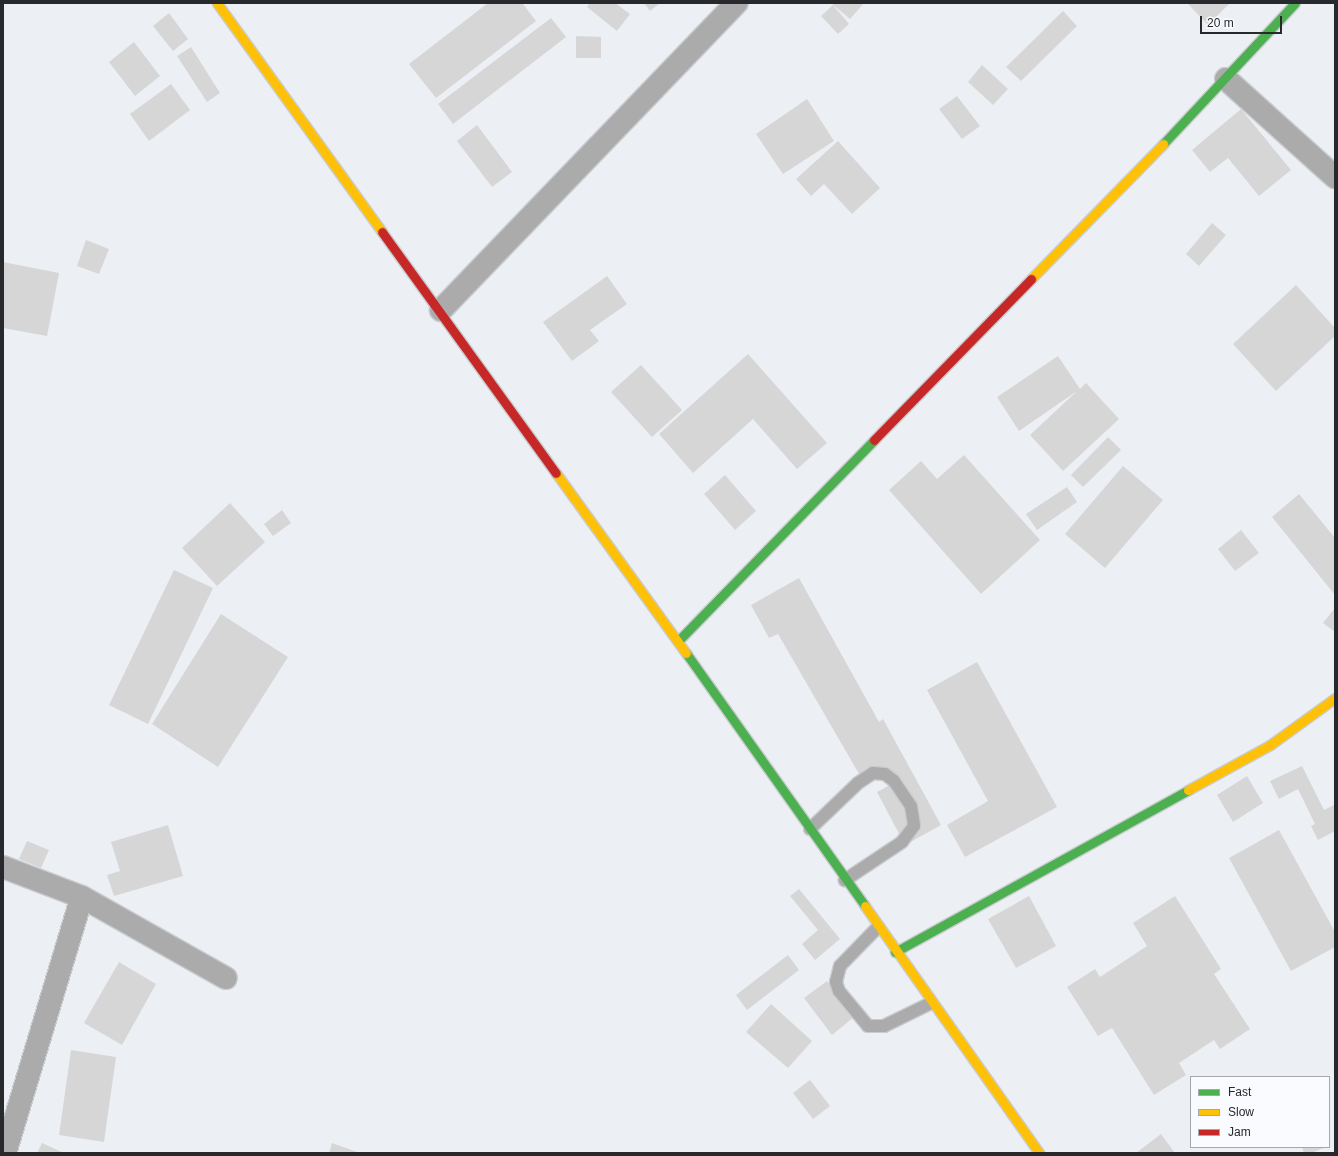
<!DOCTYPE html>
<html>
<head>
<meta charset="utf-8">
<style>
  body { margin:0 }
  #map { position:relative; width:1338px; height:1156px; overflow:hidden; background:#eceff4; font-family:Arial,sans-serif }
  div>[style] { position:absolute }
  .building>* { inset:0; background:#d7d6d7 }
  .roads { filter:drop-shadow(1px 0 #c9cccf) drop-shadow(-1px 0 #c9cccf) drop-shadow(0 1px #c9cccf) drop-shadow(0 -1px #c9cccf) }
  .lane>* { height:12px; margin:-6px; padding:0 6px; transform-origin:6px; border-radius:6px; background:#ababac }
  .street>* { height:22px; margin:-11px; padding:0 11px; transform-origin:11px; border-radius:11px; background:#ababac }
  .fast>* { height:9px; margin:-4.5px; padding:0 4.5px; transform-origin:4.5px; border-radius:4.5px; background:#4caf50 }
  .slow>* { height:9px; margin:-4.5px; padding:0 4.5px; transform-origin:4.5px; border-radius:4.5px; background:#ffc107 }
  .jam>* { height:9px; margin:-4.5px; padding:0 4.5px; transform-origin:4.5px; border-radius:4.5px; background:#c62828 }
  span { translate:-50% -50%; white-space:nowrap; text-align:center; line-height:1.15; -webkit-text-stroke:3px #f9fbff; paint-order:stroke }
  .frame { position:absolute; inset:0; border:4px solid #27292c; pointer-events:none }
  .legend { position:absolute; left:1190px; top:1076px; width:140px; height:72px; box-sizing:border-box; background:#f9fbff; border:1px solid #a5a7ab; margin:0; padding:5px 7px; list-style:none; font-size:12px; color:#27292c }
  .legend li { display:flex; align-items:center; gap:8px; height:20px }
  .legend b { width:20px; border:1px solid #a5a7ab }
  .scale { position:absolute; left:1200px; top:16px; width:82px; height:18px; box-sizing:border-box; border:2px solid #27292c; border-top:0; padding-left:5px; font-size:12px; line-height:14px; white-space:nowrap; color:#27292c; -webkit-text-stroke:3px #f9fbff; paint-order:stroke }
</style>
</head>
<body>
<div id="map">
  <div class="building">
    <div style="clip-path:polygon(488px 3px,525px 3px,523px 4px,536px 21px,436px 98px,409px 64px)"></div>
    <div style="clip-path:polygon(590px 3px,615px 3px,630px 14px,617px 31px,587px 7px)"></div>
    <div style="clip-path:polygon(644px 3px,660px 3px,650px 11px)"></div>
    <div style="clip-path:polygon(831px 3px,864px 3px,850px 19px)"></div>
    <div style="clip-path:polygon(1187px 3px,1230px 3px,1208px 25px)"></div>
    <div style="clip-path:polygon(833px 5px,849px 24px,838px 34px,821px 16px)"></div>
    <div style="clip-path:polygon(1063px 11px,1077px 26px,1021px 81px,1006px 67px)"></div>
    <div style="clip-path:polygon(169px 13px,188px 39px,173px 51px,153px 26px)"></div>
    <div style="clip-path:polygon(551px 18px,566px 37px,453px 124px,438px 104px)"></div>
    <div style="clip-path:polygon(576px 36px,601px 37px,601px 58px,576px 58px)"></div>
    <div style="clip-path:polygon(134px 42px,160px 76px,135px 96px,109px 62px)"></div>
    <div style="clip-path:polygon(191px 47px,220px 93px,207px 102px,177px 56px)"></div>
    <div style="clip-path:polygon(982px 65px,1008px 89px,993px 105px,968px 82px)"></div>
    <div style="clip-path:polygon(171px 84px,190px 110px,149px 141px,130px 114px)"></div>
    <div style="clip-path:polygon(957px 96px,980px 126px,962px 139px,939px 109px)"></div>
    <div style="clip-path:polygon(807px 99px,834px 141px,783px 174px,756px 134px)"></div>
    <div style="clip-path:polygon(1241px 109px,1291px 170px,1259px 196px,1228px 158px,1210px 172px,1192px 150px)"></div>
    <div style="clip-path:polygon(477px 125px,512px 172px,492px 187px,457px 141px)"></div>
    <div style="clip-path:polygon(838px 141px,880px 188px,852px 214px,824px 184px,811px 196px,796px 179px)"></div>
    <div style="clip-path:polygon(1212px 223px,1226px 235px,1199px 266px,1186px 254px)"></div>
    <div style="clip-path:polygon(86px 240px,109px 249px,99px 274px,77px 266px)"></div>
    <div style="clip-path:polygon(3px 262px,59px 273px,47px 336px,3px 328px)"></div>
    <div style="clip-path:polygon(607px 276px,627px 304px,590px 330px,599px 341px,572px 361px,543px 322px)"></div>
    <div style="clip-path:polygon(1296px 285px,1335px 328px,1335px 336px,1276px 391px,1233px 344px)"></div>
    <div style="clip-path:polygon(748px 354px,827px 443px,797px 469px,753px 419px,693px 473px,659px 434px)"></div>
    <div style="clip-path:polygon(1058px 356px,1080px 389px,1086px 383px,1119px 419px,1063px 471px,1030px 435px,1077px 391px,1019px 431px,997px 397px)"></div>
    <div style="clip-path:polygon(641px 365px,682px 410px,652px 437px,611px 392px)"></div>
    <div style="clip-path:polygon(1108px 437px,1121px 450px,1083px 487px,1071px 475px)"></div>
    <div style="clip-path:polygon(964px 455px,1040px 540px,981px 594px,889px 490px,921px 461px,937px 479px)"></div>
    <div style="clip-path:polygon(1123px 466px,1163px 500px,1105px 568px,1065px 534px)"></div>
    <div style="clip-path:polygon(725px 475px,756px 511px,735px 530px,704px 494px)"></div>
    <div style="clip-path:polygon(1067px 487px,1077px 502px,1037px 530px,1026px 514px)"></div>
    <div style="clip-path:polygon(1299px 494px,1335px 538px,1335px 595px,1272px 517px)"></div>
    <div style="clip-path:polygon(230px 503px,265px 542px,217px 586px,182px 548px)"></div>
    <div style="clip-path:polygon(282px 510px,291px 523px,273px 536px,264px 524px)"></div>
    <div style="clip-path:polygon(1241px 530px,1259px 553px,1235px 571px,1218px 549px)"></div>
    <div style="clip-path:polygon(174px 570px,213px 588px,148px 724px,109px 705px)"></div>
    <div style="clip-path:polygon(799px 578px,879px 722px,883px 719px,941px 825px,905px 845px,877px 792px,890px 785px,882px 768px,862px 779px,778px 634px,769px 638px,751px 605px)"></div>
    <div style="clip-path:polygon(1335px 608px,1335px 632px,1323px 623px)"></div>
    <div style="clip-path:polygon(221px 614px,288px 657px,218px 767px,152px 724px)"></div>
    <div style="clip-path:polygon(977px 662px,1057px 807px,965px 857px,947px 825px,988px 801px,927px 690px)"></div>
    <div style="clip-path:polygon(1302px 766px,1324px 810px,1334px 805px,1335px 807px,1335px 831px,1318px 840px,1311px 826px,1315px 824px,1298px 789px,1279px 799px,1270px 781px)"></div>
    <div style="clip-path:polygon(1247px 776px,1263px 803px,1233px 822px,1217px 795px)"></div>
    <div style="clip-path:polygon(168px 825px,183px 876px,114px 896px,107px 875px,120px 871px,111px 842px)"></div>
    <div style="clip-path:polygon(1279px 830px,1335px 932px,1335px 947px,1291px 971px,1229px 858px)"></div>
    <div style="clip-path:polygon(27px 841px,49px 850px,41px 868px,19px 859px)"></div>
    <div style="clip-path:polygon(799px 889px,840px 939px,815px 960px,802px 944px,818px 930px,790px 896px)"></div>
    <div style="clip-path:polygon(1029px 896px,1056px 946px,1016px 968px,988px 919px)"></div>
    <div style="clip-path:polygon(1175px 896px,1221px 969px,1214px 974px,1250px 1029px,1220px 1049px,1214px 1040px,1179px 1063px,1186px 1075px,1154px 1095px,1112px 1028px,1098px 1036px,1067px 987px,1095px 969px,1100px 977px,1147px 946px,1133px 923px)"></div>
    <div style="clip-path:polygon(788px 955px,799px 970px,747px 1010px,736px 995px)"></div>
    <div style="clip-path:polygon(119px 962px,156px 984px,122px 1045px,84px 1023px)"></div>
    <div style="clip-path:polygon(827px 981px,854px 1017px,832px 1035px,804px 998px)"></div>
    <div style="clip-path:polygon(771px 1004px,812px 1041px,788px 1068px,746px 1032px)"></div>
    <div style="clip-path:polygon(71px 1050px,116px 1057px,104px 1142px,59px 1135px)"></div>
    <div style="clip-path:polygon(810px 1080px,830px 1106px,813px 1119px,793px 1093px)"></div>
    <div style="clip-path:polygon(1161px 1134px,1175px 1153px,1136px 1153px)"></div>
    <div style="clip-path:polygon(42px 1143px,64px 1153px,37px 1153px)"></div>
    <div style="clip-path:polygon(332px 1143px,360px 1153px,329px 1153px)"></div>
    <div style="clip-path:polygon(1302px 1147px,1325px 1147px,1312px 1153px,1304px 1153px)"></div>
  </div>
  <div class="roads">
    <div class="lane">
      <div style="left:810px;top:829px;width:66px;rotate:-43.8deg"></div>
      <div style="left:858px;top:783px;width:18px;rotate:-34deg"></div>
      <div style="left:873px;top:773px;width:12px;rotate:5deg"></div>
      <div style="left:885px;top:774px;width:11px;rotate:38deg"></div>
      <div style="left:894px;top:781px;width:30px;rotate:56deg"></div>
      <div style="left:911px;top:806px;width:20px;rotate:81deg"></div>
      <div style="left:914px;top:826px;width:20px;rotate:127deg"></div>
      <div style="left:902px;top:842px;width:69px;rotate:146.3deg"></div>
      <div style="left:878px;top:927px;width:54px;rotate:134.3deg"></div>
      <div style="left:840px;top:966px;width:16px;rotate:104deg"></div>
      <div style="left:836px;top:982px;width:9px;rotate:72deg"></div>
      <div style="left:839px;top:991px;width:45px;rotate:50.4deg"></div>
      <div style="left:868px;top:1026px;width:16px"></div>
      <div style="left:884px;top:1026px;width:52px;rotate:-26.1deg"></div>
    </div>
    <div class="street">
      <div style="left:1226px;top:79px;width:147px;rotate:42deg"></div>
      <div style="left:441px;top:310px;width:426px;rotate:-46.1deg"></div>
      <div style="left:3px;top:867px;width:85px;rotate:20.8deg"></div>
      <div style="left:82px;top:897px;width:165px;rotate:29.4deg"></div>
      <div style="left:5px;top:1153px;width:267px;rotate:-73.3deg"></div>
    </div>
    <div class="fast">
      <div style="left:1163px;top:144px;width:193px;rotate:-46.9deg"></div>
      <div style="left:678px;top:641px;width:281px;rotate:-45.7deg"></div>
      <div style="left:686px;top:653px;width:310px;rotate:54.7deg"></div>
      <div style="left:895px;top:952px;width:335px;rotate:-28.9deg"></div>
    </div>
    <div class="slow">
      <div style="left:217px;top:3px;width:282px;rotate:54.2deg"></div>
      <div style="left:1031px;top:279px;width:189px;rotate:-45.6deg"></div>
      <div style="left:556px;top:473px;width:222px;rotate:54.2deg"></div>
      <div style="left:1188px;top:790px;width:94px;rotate:-28.8deg"></div>
      <div style="left:1270px;top:745px;width:80px;rotate:-35.9deg"></div>
      <div style="left:865px;top:906px;width:302px;rotate:54.8deg"></div>
    </div>
    <div class="jam">
      <div style="left:382px;top:232px;width:297px;rotate:54.2deg"></div>
      <div style="left:874px;top:440px;width:225px;rotate:-45.7deg"></div>
    </div>
  </div>
  <div class="frame"></div>
  <ul class="legend">
  <li><b style="height:5px;background:#4caf50"></b>Fast</li>
  <li><b style="height:5px;background:#ffc107"></b>Slow</li>
  <li><b style="height:5px;background:#c62828"></b>Jam</li>
  </ul>
  <div class="scale">20 m</div>
</div>
</body>
</html>
